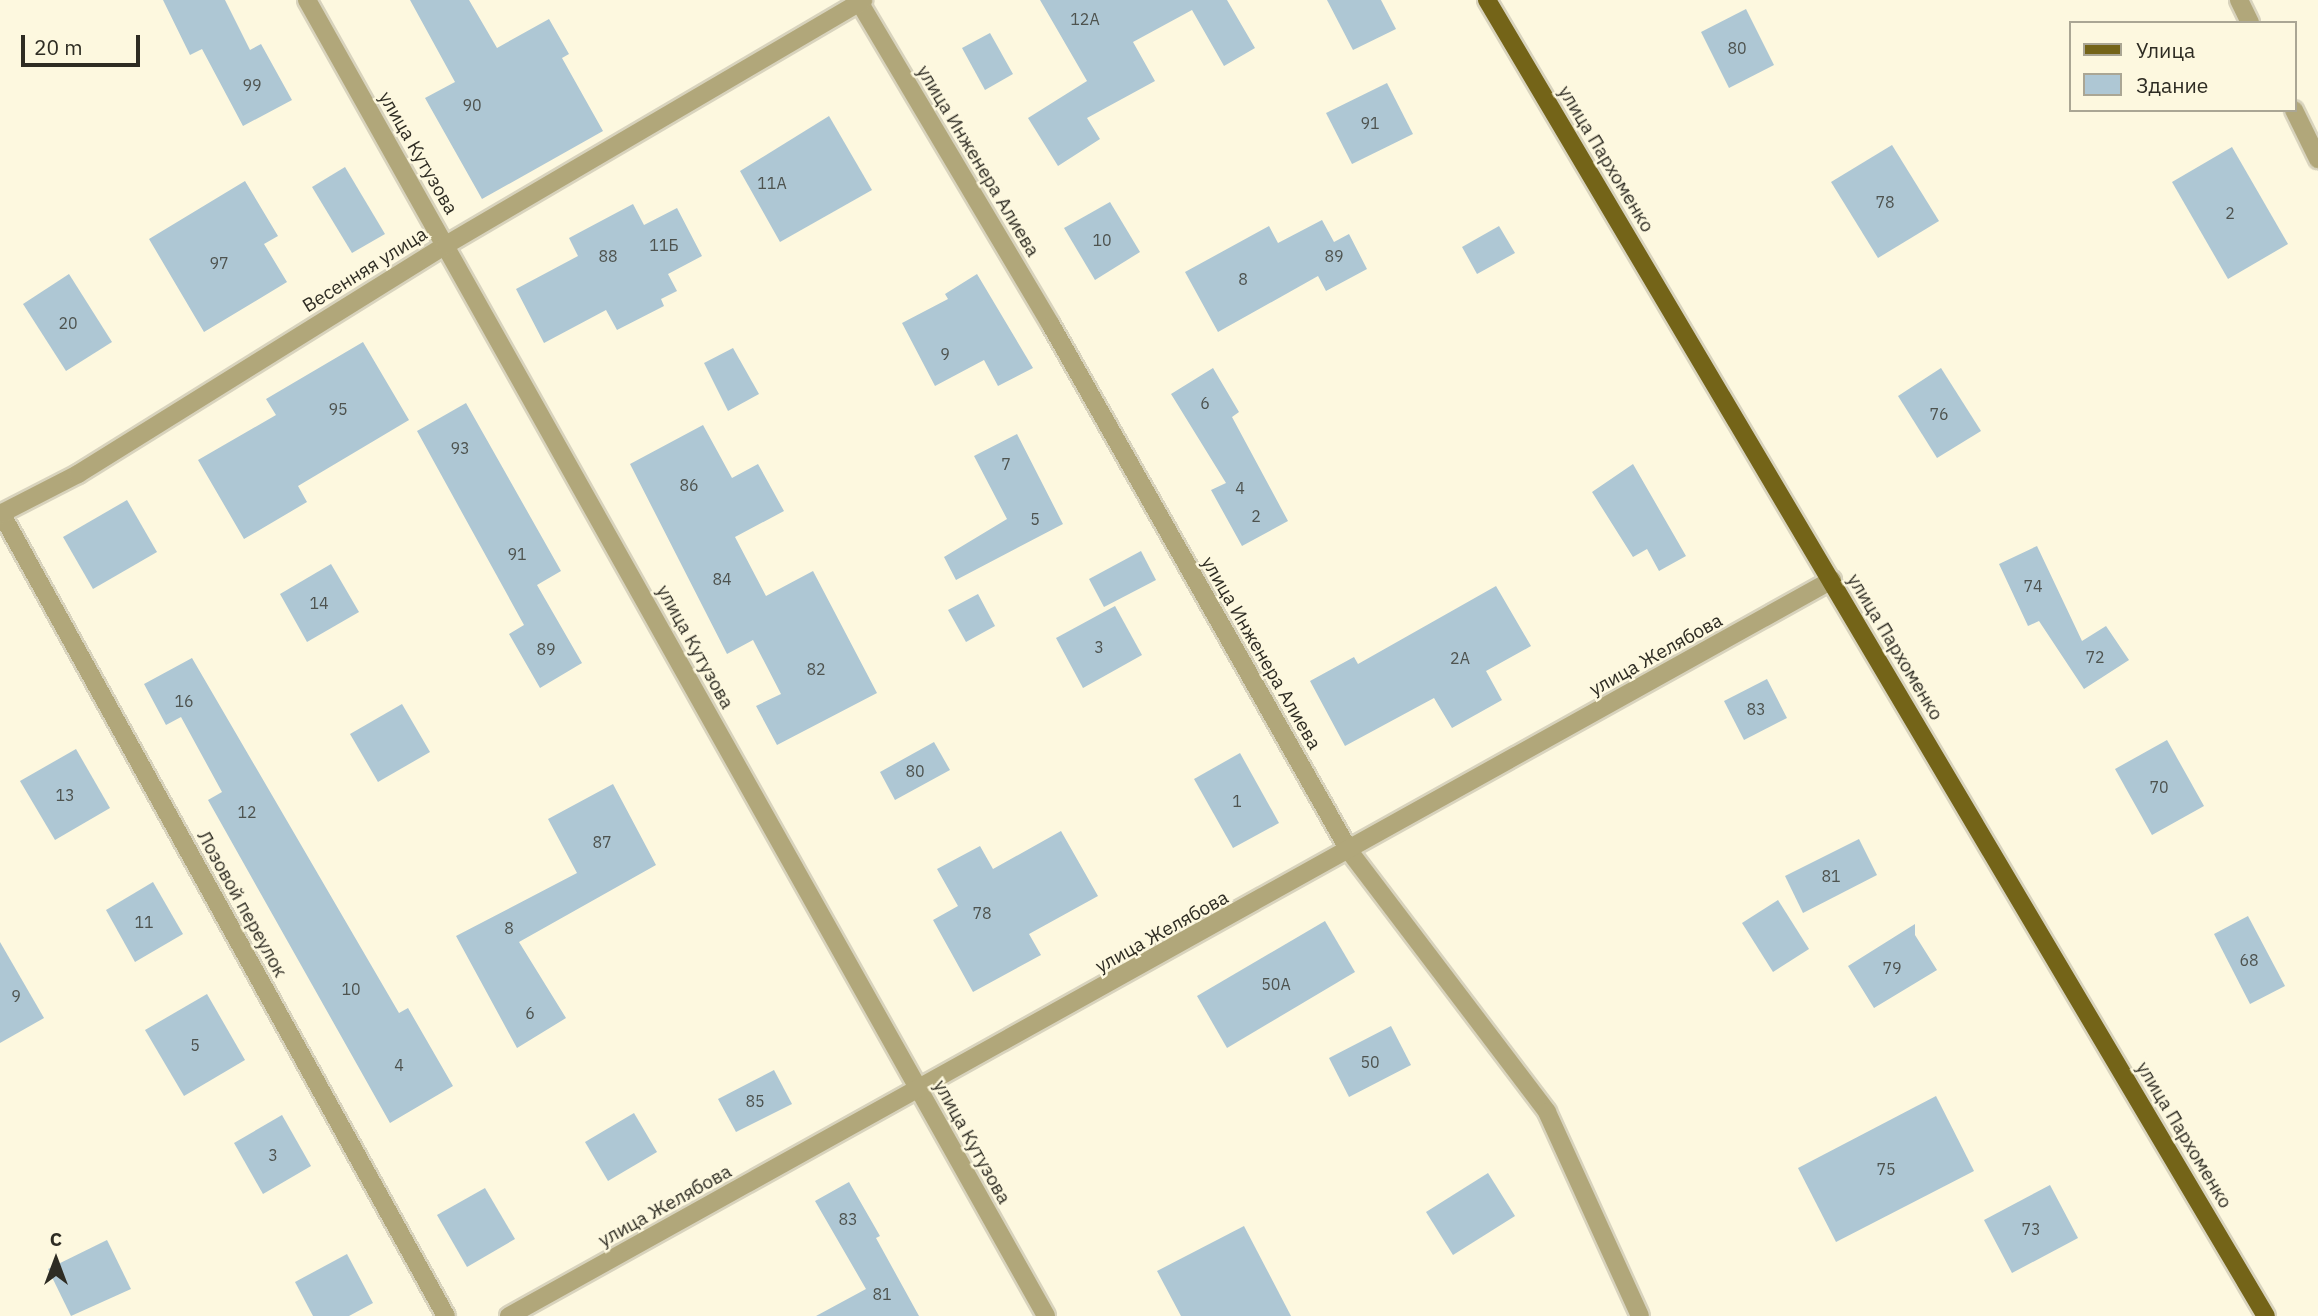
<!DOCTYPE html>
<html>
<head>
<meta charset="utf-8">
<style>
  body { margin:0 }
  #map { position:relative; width:2318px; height:1316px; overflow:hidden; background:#fdf8df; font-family:"IBM Plex Sans",sans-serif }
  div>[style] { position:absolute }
  .building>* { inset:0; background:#aec7d4 }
  .roads { filter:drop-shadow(2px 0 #d8d3bd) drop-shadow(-2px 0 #d8d3bd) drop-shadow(0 2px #d8d3bd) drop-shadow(0 -2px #d8d3bd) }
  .minor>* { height:18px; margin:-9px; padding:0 9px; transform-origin:9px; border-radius:9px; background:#b1a77a }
  .major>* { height:18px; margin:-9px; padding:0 9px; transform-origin:9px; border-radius:9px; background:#746418 }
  span { translate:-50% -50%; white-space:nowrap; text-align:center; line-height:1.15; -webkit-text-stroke:5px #fdf8df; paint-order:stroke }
  .number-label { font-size:16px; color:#4e534f }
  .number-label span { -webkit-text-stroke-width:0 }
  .street-label { font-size:19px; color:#2e2c23 }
  .legend { position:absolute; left:2069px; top:21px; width:228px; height:91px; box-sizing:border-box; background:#fdf8df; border:2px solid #aaa694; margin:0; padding:9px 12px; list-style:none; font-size:21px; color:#2e2c23 }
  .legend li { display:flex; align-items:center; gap:14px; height:35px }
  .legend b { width:35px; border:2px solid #aaa694 }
  .north { position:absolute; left:21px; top:1225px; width:70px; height:70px; -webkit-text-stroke:5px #fdf8df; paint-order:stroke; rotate:0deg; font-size:19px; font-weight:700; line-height:28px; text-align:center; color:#2e2c23 }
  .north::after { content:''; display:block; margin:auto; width:24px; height:32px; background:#2e2c23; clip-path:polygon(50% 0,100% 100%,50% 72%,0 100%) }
  .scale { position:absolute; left:21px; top:35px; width:119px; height:32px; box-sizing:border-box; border:4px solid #2e2c23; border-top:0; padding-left:9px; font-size:21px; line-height:24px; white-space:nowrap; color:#2e2c23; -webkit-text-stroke:5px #fdf8df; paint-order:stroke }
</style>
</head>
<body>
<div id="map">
  <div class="building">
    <div style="clip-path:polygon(163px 0,225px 0,250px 50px,261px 44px,292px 100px,243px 126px,202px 49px,190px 55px)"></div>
    <div style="clip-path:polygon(410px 0,469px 0,497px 48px,549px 19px,569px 54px,562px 58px,603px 131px,482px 199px,425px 98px,455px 82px)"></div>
    <div style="clip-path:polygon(1040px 0,1227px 0,1255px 48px,1224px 66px,1192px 10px,1133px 42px,1155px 81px,1087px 118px,1100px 139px,1058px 166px,1028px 118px,1087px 81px)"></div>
    <div style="clip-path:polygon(1327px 0,1381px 0,1396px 29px,1353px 50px)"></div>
    <div style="clip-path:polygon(1746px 9px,1774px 65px,1729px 88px,1701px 32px)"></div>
    <div style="clip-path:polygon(990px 33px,1013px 74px,985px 90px,962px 48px)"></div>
    <div style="clip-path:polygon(1387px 83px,1413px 134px,1352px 164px,1326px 113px)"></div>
    <div style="clip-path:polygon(829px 116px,872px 190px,780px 242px,740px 171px)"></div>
    <div style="clip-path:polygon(1892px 145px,1939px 221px,1878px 258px,1831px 182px)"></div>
    <div style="clip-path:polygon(2232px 147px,2288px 244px,2228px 279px,2172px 182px)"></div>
    <div style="clip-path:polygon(345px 167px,385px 234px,352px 253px,312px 187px)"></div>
    <div style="clip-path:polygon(245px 181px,278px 236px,264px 244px,287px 282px,204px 332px,149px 239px)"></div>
    <div style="clip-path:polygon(1110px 202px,1140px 252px,1095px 280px,1064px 228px)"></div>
    <div style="clip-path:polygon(633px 204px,644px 225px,677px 208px,702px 256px,668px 274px,677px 291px,661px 299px,664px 306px,617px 330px,606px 310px,544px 343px,516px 289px,578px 256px,569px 238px)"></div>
    <div style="clip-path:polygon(1322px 220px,1334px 242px,1349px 234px,1367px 269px,1326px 291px,1318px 276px,1218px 332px,1185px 272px,1269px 226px,1278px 243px)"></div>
    <div style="clip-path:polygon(1499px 226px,1515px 253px,1477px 274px,1462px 247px)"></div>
    <div style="clip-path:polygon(69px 274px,112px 342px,66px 371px,23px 304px)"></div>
    <div style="clip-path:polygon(977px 274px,1033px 368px,998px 386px,984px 360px,935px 386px,902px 323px,948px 299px,945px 294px)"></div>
    <div style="clip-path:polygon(363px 342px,409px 420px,298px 486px,307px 502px,244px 539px,198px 460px,276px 415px,266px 399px)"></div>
    <div style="clip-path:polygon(733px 348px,759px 394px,728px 411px,704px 363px)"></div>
    <div style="clip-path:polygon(1213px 368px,1239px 412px,1232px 417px,1288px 521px,1242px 546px,1211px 490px,1226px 483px,1171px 394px)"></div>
    <div style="clip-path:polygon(1941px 368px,1981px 431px,1937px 458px,1898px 396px)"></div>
    <div style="clip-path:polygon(466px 403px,561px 571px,537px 585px,582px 663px,540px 688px,509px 634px,524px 625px,417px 431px)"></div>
    <div style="clip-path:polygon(703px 425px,732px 478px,758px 464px,784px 511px,735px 537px,766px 596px,813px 571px,877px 693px,777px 745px,756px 706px,781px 694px,753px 640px,727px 654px,630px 464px)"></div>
    <div style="clip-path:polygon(1017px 434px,1063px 524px,956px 580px,944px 557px,1007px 519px,974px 456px)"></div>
    <div style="clip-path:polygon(1633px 464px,1686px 556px,1659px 571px,1647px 549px,1633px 557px,1592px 492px)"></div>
    <div style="clip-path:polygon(127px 500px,157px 552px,93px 589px,63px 537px)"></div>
    <div style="clip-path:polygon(2037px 546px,2082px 641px,2106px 626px,2129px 660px,2084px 689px,2039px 621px,2028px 626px,1999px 564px)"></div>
    <div style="clip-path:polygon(1141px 551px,1156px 580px,1104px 607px,1089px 579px)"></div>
    <div style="clip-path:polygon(331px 564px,359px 612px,307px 642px,280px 594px)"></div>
    <div style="clip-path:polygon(1496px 586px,1531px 646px,1486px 671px,1502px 700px,1452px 728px,1434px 698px,1345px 746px,1310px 681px,1354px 657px,1358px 664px)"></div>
    <div style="clip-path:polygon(978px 594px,995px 626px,966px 642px,948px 610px)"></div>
    <div style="clip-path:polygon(1115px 606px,1142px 655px,1083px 688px,1056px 638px)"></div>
    <div style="clip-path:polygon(192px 658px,399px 1013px,408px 1008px,453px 1086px,390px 1123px,208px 800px,222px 792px,181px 717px,166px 725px,144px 684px)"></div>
    <div style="clip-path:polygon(1767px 679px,1787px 718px,1744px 740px,1724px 701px)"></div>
    <div style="clip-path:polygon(402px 704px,430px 752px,378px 782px,350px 734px)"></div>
    <div style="clip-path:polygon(2167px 740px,2204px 806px,2152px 835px,2115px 769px)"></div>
    <div style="clip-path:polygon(934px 742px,950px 770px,895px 800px,880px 772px)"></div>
    <div style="clip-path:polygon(76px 749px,110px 808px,55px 840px,20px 781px)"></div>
    <div style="clip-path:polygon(1240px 753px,1279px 823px,1233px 848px,1194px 779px)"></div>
    <div style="clip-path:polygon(613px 784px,656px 865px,519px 942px,566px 1018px,517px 1048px,456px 936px,577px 873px,548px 819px)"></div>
    <div style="clip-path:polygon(1061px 831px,1098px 896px,1029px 934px,1041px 955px,973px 992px,933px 920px,958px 906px,937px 869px,980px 846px,993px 869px)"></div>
    <div style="clip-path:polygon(1859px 839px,1877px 875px,1803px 913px,1785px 876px)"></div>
    <div style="clip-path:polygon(153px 882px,183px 934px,135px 962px,106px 910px)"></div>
    <div style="clip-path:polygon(1778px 900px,1809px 949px,1773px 972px,1742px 923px)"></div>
    <div style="clip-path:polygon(2248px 916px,2285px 986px,2250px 1004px,2214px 934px)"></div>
    <div style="clip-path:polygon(1325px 921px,1355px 972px,1227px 1048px,1197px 996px)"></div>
    <div style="clip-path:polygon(1915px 924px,1915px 935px,1937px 970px,1874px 1008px,1848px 966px)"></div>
    <div style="clip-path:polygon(0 942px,44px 1018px,0 1043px)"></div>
    <div style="clip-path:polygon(207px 994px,245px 1060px,184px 1096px,145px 1030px)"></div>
    <div style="clip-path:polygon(1391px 1026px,1411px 1065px,1349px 1097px,1329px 1058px)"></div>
    <div style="clip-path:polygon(774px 1070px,792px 1104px,736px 1132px,718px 1099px)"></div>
    <div style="clip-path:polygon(1936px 1096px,1974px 1171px,1836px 1242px,1798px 1168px)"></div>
    <div style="clip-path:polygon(634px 1113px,657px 1152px,608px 1181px,585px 1142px)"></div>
    <div style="clip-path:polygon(282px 1115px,311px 1166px,263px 1194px,234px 1143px)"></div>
    <div style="clip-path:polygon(1488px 1173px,1515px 1216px,1453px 1255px,1426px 1212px)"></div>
    <div style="clip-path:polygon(849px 1182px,880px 1236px,876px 1238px,919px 1316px,816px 1316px,866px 1289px,815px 1201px)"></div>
    <div style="clip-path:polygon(2050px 1185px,2078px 1238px,2012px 1273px,1984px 1220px)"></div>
    <div style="clip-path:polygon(485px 1188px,515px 1239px,467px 1267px,437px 1215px)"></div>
    <div style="clip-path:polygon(1244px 1226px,1291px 1316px,1181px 1316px,1157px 1271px)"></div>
    <div style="clip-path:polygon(107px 1240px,131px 1289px,71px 1316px,48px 1269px)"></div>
    <div style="clip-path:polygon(347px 1254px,373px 1303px,349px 1316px,313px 1316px,295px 1282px)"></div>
  </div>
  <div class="roads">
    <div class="minor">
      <div style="left:307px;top:0;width:1509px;rotate:60.68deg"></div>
      <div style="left:858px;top:0;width:378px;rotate:59.3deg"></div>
      <div style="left:1051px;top:325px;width:606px;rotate:60.43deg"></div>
      <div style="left:1350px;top:852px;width:326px;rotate:52.8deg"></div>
      <div style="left:1547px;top:1112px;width:224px;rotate:65.5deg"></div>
      <div style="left:2239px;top:0;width:25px;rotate:64deg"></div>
      <div style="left:2294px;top:110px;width:55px;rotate:63.9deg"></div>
      <div style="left:1px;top:513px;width:918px;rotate:61.01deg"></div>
      <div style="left:0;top:514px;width:88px;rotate:-27.1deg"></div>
      <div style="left:78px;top:474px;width:433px;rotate:-31.9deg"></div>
      <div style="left:446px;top:245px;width:484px;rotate:-30.4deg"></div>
      <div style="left:509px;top:1316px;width:1514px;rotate:-29.09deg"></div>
    </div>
    <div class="major">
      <div style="left:1487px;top:0;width:1529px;rotate:59.38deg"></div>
    </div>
  </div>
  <div class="number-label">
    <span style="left:1085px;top:19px">12А</span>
    <span style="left:1737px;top:48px">80</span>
    <span style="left:252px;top:85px">99</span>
    <span style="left:472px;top:105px">90</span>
    <span style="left:1370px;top:123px">91</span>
    <span style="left:772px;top:183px">11А</span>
    <span style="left:1885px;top:202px">78</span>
    <span style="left:2230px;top:213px">2</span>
    <span style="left:1102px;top:240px">10</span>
    <span style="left:664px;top:245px">11Б</span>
    <span style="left:608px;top:256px">88</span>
    <span style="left:1334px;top:256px">89</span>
    <span style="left:219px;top:263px">97</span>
    <span style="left:1243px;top:279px">8</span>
    <span style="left:68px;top:323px">20</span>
    <span style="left:945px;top:354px">9</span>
    <span style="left:1205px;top:403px">6</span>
    <span style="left:338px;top:409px">95</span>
    <span style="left:1939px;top:414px">76</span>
    <span style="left:460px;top:448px">93</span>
    <span style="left:1006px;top:464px">7</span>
    <span style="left:689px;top:485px">86</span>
    <span style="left:1240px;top:488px">4</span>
    <span style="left:1256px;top:516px">2</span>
    <span style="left:1035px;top:519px">5</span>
    <span style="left:517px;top:554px">91</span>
    <span style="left:722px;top:579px">84</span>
    <span style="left:2033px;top:586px">74</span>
    <span style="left:319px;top:603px">14</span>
    <span style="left:1099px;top:647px">3</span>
    <span style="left:546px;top:649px">89</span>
    <span style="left:2095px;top:657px">72</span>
    <span style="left:1460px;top:658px">2А</span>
    <span style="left:816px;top:669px">82</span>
    <span style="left:184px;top:701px">16</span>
    <span style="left:1756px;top:709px">83</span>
    <span style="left:915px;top:771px">80</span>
    <span style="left:2159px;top:787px">70</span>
    <span style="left:65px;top:795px">13</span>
    <span style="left:1237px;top:801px">1</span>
    <span style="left:247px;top:812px">12</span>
    <span style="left:602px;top:842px">87</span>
    <span style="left:1831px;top:876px">81</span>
    <span style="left:982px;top:913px">78</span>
    <span style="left:144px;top:922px">11</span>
    <span style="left:509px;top:928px">8</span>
    <span style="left:2249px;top:960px">68</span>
    <span style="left:1892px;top:968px">79</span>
    <span style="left:1276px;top:984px">50А</span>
    <span style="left:351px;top:989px">10</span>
    <span style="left:16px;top:996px">9</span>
    <span style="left:530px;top:1013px">6</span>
    <span style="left:195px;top:1045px">5</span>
    <span style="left:1370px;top:1062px">50</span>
    <span style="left:399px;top:1065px">4</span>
    <span style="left:755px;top:1101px">85</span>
    <span style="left:273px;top:1155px">3</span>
    <span style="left:1886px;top:1169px">75</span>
    <span style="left:848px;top:1219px">83</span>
    <span style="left:2031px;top:1229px">73</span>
    <span style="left:882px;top:1294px">81</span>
  </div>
  <div class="street-label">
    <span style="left:418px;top:153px;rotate:60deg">улица Кутузова</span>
    <span style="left:1606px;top:159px;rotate:59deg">улица Пархоменко</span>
    <span style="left:978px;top:161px;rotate:59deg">улица Инженера Алиева</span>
    <span style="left:365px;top:270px;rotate:-32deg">Весенняя улица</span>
    <span style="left:695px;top:647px;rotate:61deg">улица Кутузова</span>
    <span style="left:1895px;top:647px;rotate:59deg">улица Пархоменко</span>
    <span style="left:1261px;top:653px;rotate:60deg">улица Инженера Алиева</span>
    <span style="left:1656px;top:655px;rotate:-29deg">улица Желябова</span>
    <span style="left:242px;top:904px;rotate:61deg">Лозовой переулок</span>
    <span style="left:1162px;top:932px;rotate:-29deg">улица Желябова</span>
    <span style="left:2184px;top:1135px;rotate:59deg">улица Пархоменко</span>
    <span style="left:972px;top:1142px;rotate:61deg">улица Кутузова</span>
    <span style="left:665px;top:1206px;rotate:-29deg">улица Желябова</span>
  </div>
  <ul class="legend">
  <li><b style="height:9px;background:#746418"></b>Улица</li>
  <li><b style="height:19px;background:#aec7d4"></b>Здание</li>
  </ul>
  <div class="north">С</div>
  <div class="scale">20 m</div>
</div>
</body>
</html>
